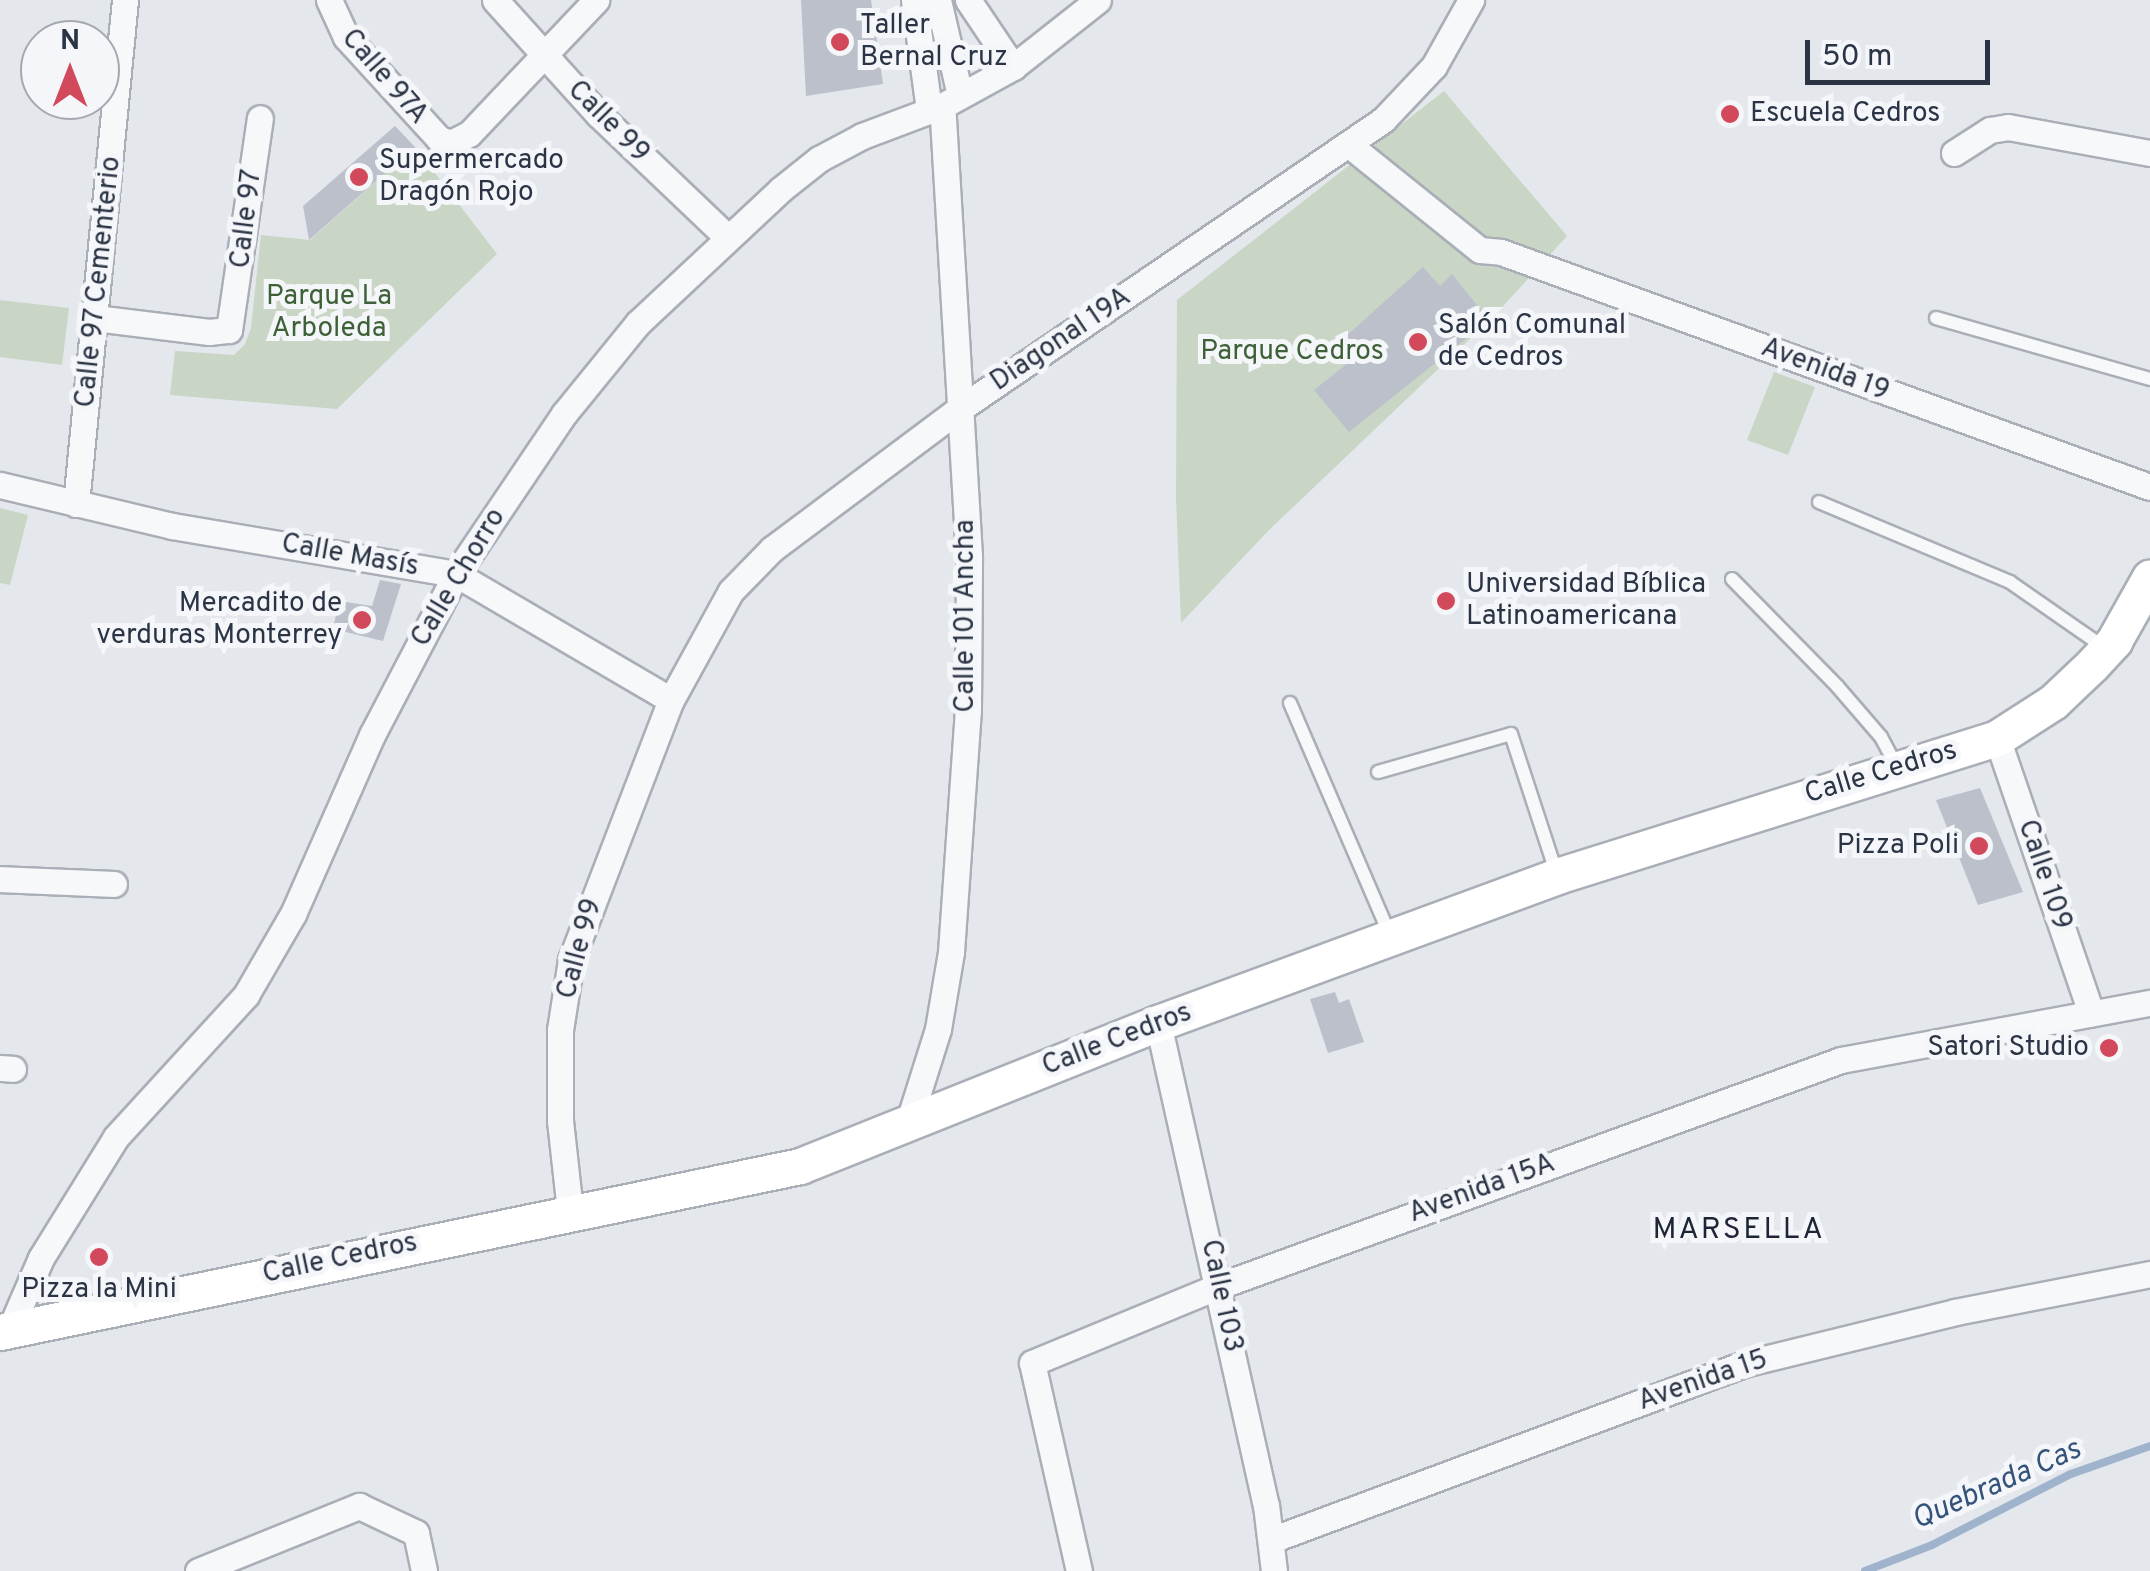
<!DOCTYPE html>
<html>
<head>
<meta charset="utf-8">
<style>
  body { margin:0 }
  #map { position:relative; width:2150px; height:1571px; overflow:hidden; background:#e4e7ec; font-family:Overpass,sans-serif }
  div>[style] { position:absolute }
  .green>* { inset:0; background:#c9d6c5 }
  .stream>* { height:8px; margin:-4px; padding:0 4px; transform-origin:4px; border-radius:4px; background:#9fb4cc }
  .building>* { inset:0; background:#bbc0ca }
  .roads { filter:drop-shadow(2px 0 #a9aeb7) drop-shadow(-2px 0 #a9aeb7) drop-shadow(0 2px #a9aeb7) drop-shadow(0 -2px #a9aeb7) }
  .lane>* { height:12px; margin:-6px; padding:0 6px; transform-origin:6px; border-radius:6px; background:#f7f8fa }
  .street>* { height:25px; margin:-12.5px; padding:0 12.5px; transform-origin:12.5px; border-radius:12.5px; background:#f7f8fa }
  .secondary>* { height:35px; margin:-17.5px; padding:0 17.5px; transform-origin:17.5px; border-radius:17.5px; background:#fff }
  .dots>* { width:28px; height:28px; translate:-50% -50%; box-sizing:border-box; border:5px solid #f4f6f9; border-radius:50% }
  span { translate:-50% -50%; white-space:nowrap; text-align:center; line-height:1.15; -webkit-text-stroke:10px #f4f6f9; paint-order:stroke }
  .poi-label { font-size:28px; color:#2b3445 }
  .left { translate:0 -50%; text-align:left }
  .right { translate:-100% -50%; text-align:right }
  .street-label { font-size:28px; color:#2b3445 }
  .park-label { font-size:28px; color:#3f6138 }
  .neighbourhood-label { font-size:30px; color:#1d2536; letter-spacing:2.5px }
  .water-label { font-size:30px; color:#34527a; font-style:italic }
  .north { position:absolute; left:20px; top:20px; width:100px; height:100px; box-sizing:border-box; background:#f4f6f9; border:2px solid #a4a8b1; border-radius:50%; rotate:0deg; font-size:28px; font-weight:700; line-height:40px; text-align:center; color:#2b3445 }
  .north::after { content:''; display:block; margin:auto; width:35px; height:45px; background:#d1495b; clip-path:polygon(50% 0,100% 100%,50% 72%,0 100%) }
  .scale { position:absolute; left:1805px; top:40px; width:185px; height:45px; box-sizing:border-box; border:5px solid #2b3445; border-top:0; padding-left:12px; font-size:30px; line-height:35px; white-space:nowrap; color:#2b3445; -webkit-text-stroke:8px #f4f6f9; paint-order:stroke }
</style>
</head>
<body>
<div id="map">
  <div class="green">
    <div style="clip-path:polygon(1444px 91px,1567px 236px,1496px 314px,1268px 531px,1181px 623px,1176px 498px,1177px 300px)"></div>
    <div style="clip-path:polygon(415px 147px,497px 254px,337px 409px,170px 395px,175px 351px,234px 355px,245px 344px,251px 328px,261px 235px,310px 240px)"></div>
    <div style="clip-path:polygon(0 300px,69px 308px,62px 365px,0 357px)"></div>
    <div style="clip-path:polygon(1774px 372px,1815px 387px,1788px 455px,1747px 440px)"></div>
    <div style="clip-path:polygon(0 508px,28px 515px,10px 585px,0 583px)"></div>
  </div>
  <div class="stream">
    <div style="left:1865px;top:1571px;width:72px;rotate:-21.2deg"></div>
    <div style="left:1932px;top:1545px;width:156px;rotate:-27.1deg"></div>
    <div style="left:2071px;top:1474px;width:84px;rotate:-19.5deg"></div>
  </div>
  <div class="building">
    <div style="clip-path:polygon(801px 0,871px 0,883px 84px,806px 96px)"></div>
    <div style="clip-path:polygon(395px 126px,415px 147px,309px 240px,303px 206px)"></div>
    <div style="clip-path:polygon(1423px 267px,1440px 286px,1452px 274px,1489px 320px,1349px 432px,1314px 390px,1348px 363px,1334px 347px)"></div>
    <div style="clip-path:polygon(380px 580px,401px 584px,383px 641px,333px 629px,339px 601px,372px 606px)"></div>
    <div style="clip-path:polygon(1980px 788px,2023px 892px,1978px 905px,1936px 800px)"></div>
    <div style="clip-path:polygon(1335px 992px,1339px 1003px,1349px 999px,1364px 1042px,1328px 1053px,1310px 999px)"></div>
  </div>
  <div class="roads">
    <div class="lane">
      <div style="left:1936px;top:318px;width:223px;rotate:15.9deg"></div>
      <div style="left:1819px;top:502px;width:207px;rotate:22.7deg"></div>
      <div style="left:2010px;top:582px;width:116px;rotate:34.8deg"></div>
      <div style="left:1732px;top:579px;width:150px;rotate:45.5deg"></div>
      <div style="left:1837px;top:686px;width:67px;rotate:49.2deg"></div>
      <div style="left:1881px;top:737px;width:34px;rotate:62deg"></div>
      <div style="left:1290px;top:703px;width:253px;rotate:66.7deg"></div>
      <div style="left:1378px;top:772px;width:138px;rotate:-15.9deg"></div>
      <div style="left:1511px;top:734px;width:148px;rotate:71.9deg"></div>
    </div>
    <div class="street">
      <div style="left:329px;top:0;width:41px;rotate:65.3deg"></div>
      <div style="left:346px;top:37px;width:138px;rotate:47.6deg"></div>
      <div style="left:439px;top:139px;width:13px;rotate:18deg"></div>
      <div style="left:451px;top:143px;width:20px;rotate:-27deg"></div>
      <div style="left:469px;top:134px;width:185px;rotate:-46.5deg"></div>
      <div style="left:495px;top:0;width:155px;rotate:47.9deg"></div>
      <div style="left:599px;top:115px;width:178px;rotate:43.6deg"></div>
      <div style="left:914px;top:0;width:111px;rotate:82.2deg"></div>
      <div style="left:938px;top:0;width:98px;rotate:77deg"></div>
      <div style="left:968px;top:0;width:81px;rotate:56.1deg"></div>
      <div style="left:1348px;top:144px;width:169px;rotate:38.8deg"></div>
      <div style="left:1480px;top:250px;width:21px;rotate:5deg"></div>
      <div style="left:1501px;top:252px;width:690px;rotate:19.91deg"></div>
      <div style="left:1954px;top:153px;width:43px;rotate:-32.6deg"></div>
      <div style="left:1990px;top:130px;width:18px;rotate:-9deg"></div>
      <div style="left:2008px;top:127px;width:144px;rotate:10.4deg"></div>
      <div style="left:95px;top:318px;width:115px;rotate:7deg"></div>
      <div style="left:209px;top:332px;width:20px;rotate:-6deg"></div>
      <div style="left:229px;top:330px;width:214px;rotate:-81.7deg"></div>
      <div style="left:0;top:485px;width:177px;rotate:13.4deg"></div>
      <div style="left:172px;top:526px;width:288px;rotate:9.6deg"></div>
      <div style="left:456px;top:574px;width:249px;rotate:30.4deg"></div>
      <div style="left:76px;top:504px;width:506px;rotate:-84.45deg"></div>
      <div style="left:1997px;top:738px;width:291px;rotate:71.1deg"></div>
      <div style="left:0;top:879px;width:114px;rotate:2.5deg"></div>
      <div style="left:1158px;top:1023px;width:494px;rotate:77.4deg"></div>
      <div style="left:1266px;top:1505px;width:66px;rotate:83.1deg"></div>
      <div style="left:0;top:1068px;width:13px;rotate:4deg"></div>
      <div style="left:909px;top:1121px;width:96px;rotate:-72.5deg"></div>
      <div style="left:938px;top:1029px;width:78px;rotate:-80.4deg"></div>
      <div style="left:951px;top:952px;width:243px;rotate:-86deg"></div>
      <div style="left:968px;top:710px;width:154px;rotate:-89.6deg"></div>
      <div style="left:969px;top:556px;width:451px;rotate:-93.4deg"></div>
      <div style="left:570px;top:1211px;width:91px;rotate:-96.3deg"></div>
      <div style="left:560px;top:1121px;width:91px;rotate:-90deg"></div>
      <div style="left:560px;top:1030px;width:71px;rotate:-81.1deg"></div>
      <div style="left:571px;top:960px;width:279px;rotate:-69deg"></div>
      <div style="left:671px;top:700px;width:124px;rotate:-61.2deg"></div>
      <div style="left:731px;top:591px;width:59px;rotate:-45.7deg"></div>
      <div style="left:772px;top:549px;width:232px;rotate:-36.8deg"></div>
      <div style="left:958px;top:410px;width:515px;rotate:-34.31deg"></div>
      <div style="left:1383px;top:120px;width:74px;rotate:-46.6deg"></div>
      <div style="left:1434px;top:66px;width:76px;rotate:-60.7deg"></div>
      <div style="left:11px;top:1327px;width:75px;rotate:-66.5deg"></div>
      <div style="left:41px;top:1258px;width:142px;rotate:-58.2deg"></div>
      <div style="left:116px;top:1137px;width:193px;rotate:-47.5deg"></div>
      <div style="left:246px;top:995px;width:94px;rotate:-59.9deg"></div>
      <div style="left:293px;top:914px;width:196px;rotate:-66.2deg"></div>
      <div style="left:372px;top:735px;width:182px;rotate:-62.4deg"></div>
      <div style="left:456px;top:574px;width:193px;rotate:-56deg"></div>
      <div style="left:564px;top:414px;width:117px;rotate:-50.9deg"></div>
      <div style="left:638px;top:323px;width:195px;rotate:-43.1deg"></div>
      <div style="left:780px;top:190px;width:50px;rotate:-38.5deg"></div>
      <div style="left:819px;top:159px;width:49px;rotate:-28.1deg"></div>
      <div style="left:862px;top:136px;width:85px;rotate:-20.6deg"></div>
      <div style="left:942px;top:106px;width:81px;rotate:-28.8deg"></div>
      <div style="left:1013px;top:67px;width:108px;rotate:-38.2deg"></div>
      <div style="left:1271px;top:1540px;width:505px;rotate:-20.41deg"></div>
      <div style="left:1744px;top:1364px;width:217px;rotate:-13.8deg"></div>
      <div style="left:1955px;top:1312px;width:199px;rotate:-11deg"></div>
      <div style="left:198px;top:1571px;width:174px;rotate:-22deg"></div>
      <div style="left:359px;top:1506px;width:63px;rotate:25.3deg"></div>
      <div style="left:416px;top:1533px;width:39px;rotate:78deg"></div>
      <div style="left:1079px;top:1571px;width:213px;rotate:-102.7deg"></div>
      <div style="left:1032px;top:1363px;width:202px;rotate:-22.4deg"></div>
      <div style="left:1219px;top:1286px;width:662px;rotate:-19.97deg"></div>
      <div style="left:1841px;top:1060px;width:314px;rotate:-10.5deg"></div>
    </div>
    <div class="secondary">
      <div style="left:0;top:1332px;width:817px;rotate:-11.72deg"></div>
      <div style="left:800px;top:1166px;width:386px;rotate:-21.8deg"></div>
      <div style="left:1158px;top:1023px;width:425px;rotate:-20.2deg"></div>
      <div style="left:1557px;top:876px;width:461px;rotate:-17.4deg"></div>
      <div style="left:1997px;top:738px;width:67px;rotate:-32.7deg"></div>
      <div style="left:2053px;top:702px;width:54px;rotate:-43.5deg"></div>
      <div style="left:2092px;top:665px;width:33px;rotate:-47deg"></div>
      <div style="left:2114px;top:641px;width:73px;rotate:-60.6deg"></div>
    </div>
  </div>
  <div class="dots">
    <div style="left:840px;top:42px;background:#d1495b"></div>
    <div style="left:1730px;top:114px;background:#d1495b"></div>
    <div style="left:359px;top:177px;background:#d1495b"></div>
    <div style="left:1418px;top:342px;background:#d1495b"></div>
    <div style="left:1446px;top:601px;background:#d1495b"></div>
    <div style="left:362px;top:620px;background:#d1495b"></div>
    <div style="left:1979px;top:846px;background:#d1495b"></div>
    <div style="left:2109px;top:1048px;background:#d1495b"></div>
    <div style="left:99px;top:1257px;background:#d1495b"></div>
  </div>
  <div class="poi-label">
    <span class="left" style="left:860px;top:42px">Taller<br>Bernal Cruz</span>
    <span class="left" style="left:1750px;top:114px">Escuela Cedros</span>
    <span class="left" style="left:379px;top:177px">Supermercado<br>Dragón Rojo</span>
    <span class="left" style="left:1438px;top:342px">Salón Comunal<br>de Cedros</span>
    <span class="left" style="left:1466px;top:601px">Universidad Bíblica<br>Latinoamericana</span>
    <span class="right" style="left:342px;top:620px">Mercadito de<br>verduras Monterrey</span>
    <span class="right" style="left:1959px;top:846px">Pizza Poli</span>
    <span class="right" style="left:2089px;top:1048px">Satori Studio</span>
    <span style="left:99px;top:1290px">Pizza la Mini</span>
  </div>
  <div class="street-label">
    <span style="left:384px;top:77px;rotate:49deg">Calle 97A</span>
    <span style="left:608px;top:122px;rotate:45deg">Calle 99</span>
    <span style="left:247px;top:219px;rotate:-83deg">Calle 97</span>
    <span style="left:99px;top:282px;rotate:-84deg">Calle 97 Cementerio</span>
    <span style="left:1061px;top:340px;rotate:-34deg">Diagonal 19A</span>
    <span style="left:1825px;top:370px;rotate:20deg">Avenida 19</span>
    <span style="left:350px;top:556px;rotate:10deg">Calle Masís</span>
    <span style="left:459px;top:578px;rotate:-59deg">Calle Chorro</span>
    <span style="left:966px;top:616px;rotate:-90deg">Calle 101 Ancha</span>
    <span style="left:1881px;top:773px;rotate:-17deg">Calle Cedros</span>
    <span style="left:2044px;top:875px;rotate:71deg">Calle 109</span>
    <span style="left:580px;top:949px;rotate:-75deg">Calle 99</span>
    <span style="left:1117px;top:1040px;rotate:-21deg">Calle Cedros</span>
    <span style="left:1482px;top:1189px;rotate:-20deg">Avenida 15A</span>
    <span style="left:340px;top:1259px;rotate:-12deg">Calle Cedros</span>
    <span style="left:1221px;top:1296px;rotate:78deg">Calle 103</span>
    <span style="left:1703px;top:1381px;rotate:-19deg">Avenida 15</span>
  </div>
  <div class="park-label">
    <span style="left:329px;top:313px">Parque La<br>Arboleda</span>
    <span style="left:1292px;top:352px">Parque Cedros</span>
  </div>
  <div class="neighbourhood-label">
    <span style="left:1739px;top:1231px">MARSELLA</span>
  </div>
  <div class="water-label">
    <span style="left:1997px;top:1486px;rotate:-24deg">Quebrada Cas</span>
  </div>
  <div class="north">N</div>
  <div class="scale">50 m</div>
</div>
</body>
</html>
